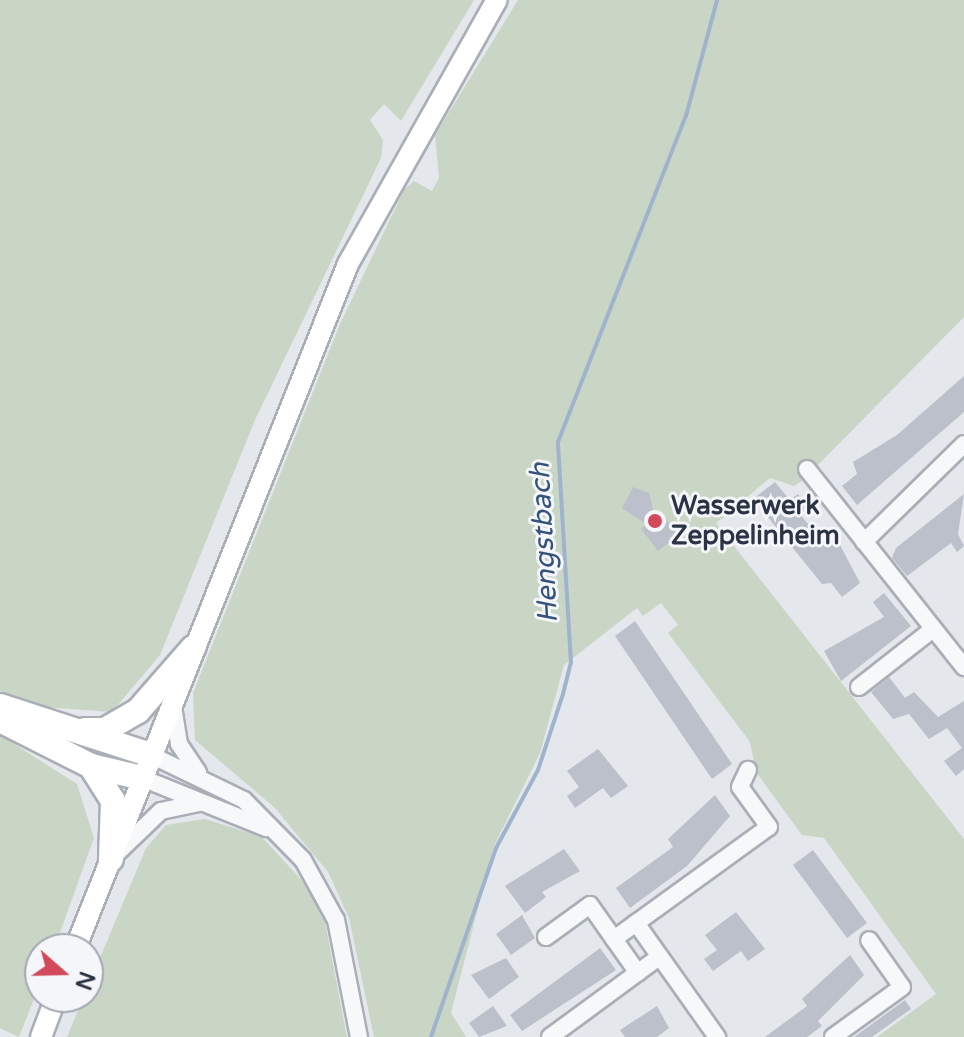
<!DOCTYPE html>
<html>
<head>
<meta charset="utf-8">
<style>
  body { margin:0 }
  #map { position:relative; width:964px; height:1037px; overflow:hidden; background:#e4e7ec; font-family:"Varela Round",sans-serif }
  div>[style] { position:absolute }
  .green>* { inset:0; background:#c9d6c5 }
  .stream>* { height:4px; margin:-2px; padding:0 2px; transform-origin:2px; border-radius:2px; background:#9fb4cc }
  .building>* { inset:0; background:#bbc0ca }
  .roads { filter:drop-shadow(2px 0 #a9aeb7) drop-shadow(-2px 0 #a9aeb7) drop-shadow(0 2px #a9aeb7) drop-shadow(0 -2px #a9aeb7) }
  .minor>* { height:16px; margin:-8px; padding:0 8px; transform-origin:8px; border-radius:8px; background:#f7f8fa }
  .major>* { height:20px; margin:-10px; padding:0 10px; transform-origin:10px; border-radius:10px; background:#fff }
  .highway>* { height:24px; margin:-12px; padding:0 12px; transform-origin:12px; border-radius:12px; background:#fff }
  .dots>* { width:22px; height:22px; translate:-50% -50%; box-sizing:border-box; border:4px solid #f4f6f9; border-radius:50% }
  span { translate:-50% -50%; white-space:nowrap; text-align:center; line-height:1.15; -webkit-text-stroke:6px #f4f6f9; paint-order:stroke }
  .poi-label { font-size:26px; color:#2b3445; font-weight:700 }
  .left { translate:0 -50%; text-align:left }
  .water-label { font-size:28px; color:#34527a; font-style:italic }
  .north { position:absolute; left:24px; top:933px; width:80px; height:80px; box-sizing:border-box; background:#f4f6f9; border:2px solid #a4a8b1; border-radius:50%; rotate:110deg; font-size:22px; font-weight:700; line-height:32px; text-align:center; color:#2b3445 }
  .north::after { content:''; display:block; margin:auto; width:28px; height:36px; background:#d1495b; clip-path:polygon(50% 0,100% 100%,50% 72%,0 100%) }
</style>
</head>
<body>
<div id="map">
  <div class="green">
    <div style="clip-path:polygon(0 0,474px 0,401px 121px,384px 104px,370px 120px,383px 140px,381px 158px,255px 420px,160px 655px,112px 712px,43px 707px,0 691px)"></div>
    <div style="clip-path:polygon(518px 0,964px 0,964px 317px,803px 480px,794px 486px,770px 478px,716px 523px,964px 839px,964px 1037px,877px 1037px,936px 994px,824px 838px,802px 835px,756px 772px,750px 742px,668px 633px,678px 625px,661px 603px,643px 616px,637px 608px,564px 665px,540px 753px,494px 846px,451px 1013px,466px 1037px,374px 1037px,349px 918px,328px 872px,274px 807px,195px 740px,193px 693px,340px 324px,404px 190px,414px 181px,432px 191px,439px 178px,435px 135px)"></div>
    <div style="clip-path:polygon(0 735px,77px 784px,94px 838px,54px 949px,40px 949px,40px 984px,19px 1037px,0 1028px)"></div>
    <div style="clip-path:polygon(205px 819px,262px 837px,307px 886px,325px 922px,347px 1037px,67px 1037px,146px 848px,166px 825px)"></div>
  </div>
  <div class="stream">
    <div style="left:431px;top:1037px;width:200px;rotate:-71deg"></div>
    <div style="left:496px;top:848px;width:89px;rotate:-61.7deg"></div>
    <div style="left:538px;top:770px;width:80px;rotate:-71.8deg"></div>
    <div style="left:563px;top:694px;width:32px;rotate:-76deg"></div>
    <div style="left:571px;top:663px;width:221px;rotate:-93.4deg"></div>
    <div style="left:558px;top:442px;width:350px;rotate:-68.6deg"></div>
    <div style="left:686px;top:116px;width:120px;rotate:-75deg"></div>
  </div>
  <div class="building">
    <div style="clip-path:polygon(964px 376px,964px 412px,857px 505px,842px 486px,857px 474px,853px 462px,897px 435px)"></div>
    <div style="clip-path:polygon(775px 482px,790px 500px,798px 494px,809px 507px,800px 514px,815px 533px,823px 539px,830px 533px,840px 545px,860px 583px,842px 597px,831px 583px,822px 584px,753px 499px)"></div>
    <div style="clip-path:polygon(633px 487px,649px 493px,655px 518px,661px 513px,678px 535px,658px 551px,641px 529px,646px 524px,622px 508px)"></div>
    <div style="clip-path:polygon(964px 494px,958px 534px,964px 546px,957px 552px,951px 543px,907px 576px,892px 558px,896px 548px)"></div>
    <div style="clip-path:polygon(884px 593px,911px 626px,841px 681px,824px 651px,884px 617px,873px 602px)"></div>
    <div style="clip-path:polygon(635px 621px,732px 764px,712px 779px,615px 636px)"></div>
    <div style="clip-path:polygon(889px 677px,905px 698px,914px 692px,938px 717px,964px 701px,964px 769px,956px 776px,944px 761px,962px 748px,947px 728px,929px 739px,909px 714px,893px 719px,871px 692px)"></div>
    <div style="clip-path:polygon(598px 749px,628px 786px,611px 798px,603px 788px,575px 808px,567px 796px,579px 787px,567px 771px)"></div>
    <div style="clip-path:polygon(715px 795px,730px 816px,687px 866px,630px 908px,616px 888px,673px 847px,668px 839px)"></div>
    <div style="clip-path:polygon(564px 849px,580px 871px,542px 892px,546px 897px,525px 913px,505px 886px)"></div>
    <div style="clip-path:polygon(813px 850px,867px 923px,847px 938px,793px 865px)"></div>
    <div style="clip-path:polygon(736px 912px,765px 949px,748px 961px,741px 951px,713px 971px,704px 959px,717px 950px,705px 935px)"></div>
    <div style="clip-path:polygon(522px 915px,535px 938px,511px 955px,496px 934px)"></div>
    <div style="clip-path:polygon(600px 948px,616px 970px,522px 1031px,510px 1015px)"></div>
    <div style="clip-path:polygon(850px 955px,864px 975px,818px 1021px,822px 1026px,807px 1037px,765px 1037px,807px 1006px,802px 999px)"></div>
    <div style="clip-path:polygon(506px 958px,519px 977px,489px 999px,471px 975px)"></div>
    <div style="clip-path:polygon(905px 1000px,911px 1009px,872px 1037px,854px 1037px)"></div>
    <div style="clip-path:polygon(493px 1006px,507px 1026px,479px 1037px,469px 1023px)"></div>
    <div style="clip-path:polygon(657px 1006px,669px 1028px,657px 1037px,625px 1037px,620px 1030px)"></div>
  </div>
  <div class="roads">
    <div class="minor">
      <div style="left:807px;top:469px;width:253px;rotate:51.6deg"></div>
      <div style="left:864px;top:542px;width:140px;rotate:-44.4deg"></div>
      <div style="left:859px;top:687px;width:94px;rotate:-38.1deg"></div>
      <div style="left:173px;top:706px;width:38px;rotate:81deg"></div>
      <div style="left:179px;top:744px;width:34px;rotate:56deg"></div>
      <div style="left:151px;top:755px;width:103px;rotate:25.8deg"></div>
      <div style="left:244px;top:800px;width:84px;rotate:45.5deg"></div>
      <div style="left:303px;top:860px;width:68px;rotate:61.2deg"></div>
      <div style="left:336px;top:920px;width:119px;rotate:78.9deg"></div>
      <div style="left:142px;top:778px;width:134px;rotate:22deg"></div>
      <div style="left:114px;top:856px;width:65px;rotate:-43.8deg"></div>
      <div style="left:161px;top:811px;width:39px;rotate:-12deg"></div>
      <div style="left:636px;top:923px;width:140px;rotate:54.6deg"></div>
      <div style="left:546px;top:937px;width:54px;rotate:-36deg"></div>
      <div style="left:590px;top:905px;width:83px;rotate:54.8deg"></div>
      <div style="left:614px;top:939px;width:191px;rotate:-35.9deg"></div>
      <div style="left:769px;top:827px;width:49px;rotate:-125.9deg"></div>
      <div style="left:740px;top:787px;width:19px;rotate:-65deg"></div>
      <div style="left:550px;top:1037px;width:135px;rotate:-36.3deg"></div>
      <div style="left:833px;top:1037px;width:85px;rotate:-35.9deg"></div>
      <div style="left:902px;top:987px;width:57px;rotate:-125.1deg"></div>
    </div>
    <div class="major">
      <div style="left:75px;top:949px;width:737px;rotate:-68.27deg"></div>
      <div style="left:348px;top:264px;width:303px;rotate:-60.6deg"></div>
      <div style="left:41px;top:1037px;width:43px;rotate:-69.4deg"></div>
    </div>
    <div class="highway">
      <div style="left:0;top:706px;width:159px;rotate:18deg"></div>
      <div style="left:0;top:720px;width:102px;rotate:26.8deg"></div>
      <div style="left:91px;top:766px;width:52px;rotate:13.2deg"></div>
      <div style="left:85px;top:730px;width:20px"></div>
      <div style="left:105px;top:730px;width:38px;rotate:-30deg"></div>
      <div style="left:138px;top:711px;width:84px;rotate:-48.9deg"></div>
      <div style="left:91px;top:766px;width:41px;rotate:57.8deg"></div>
      <div style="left:113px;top:801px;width:58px;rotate:92deg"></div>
    </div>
  </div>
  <div class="dots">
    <div style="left:655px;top:521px;background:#d1495b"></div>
  </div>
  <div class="poi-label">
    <span class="left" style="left:671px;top:521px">Wasserwerk<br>Zeppelinheim</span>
  </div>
  <div class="water-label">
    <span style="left:544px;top:543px;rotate:-93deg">Hengstbach</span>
  </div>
  <div class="north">N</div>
</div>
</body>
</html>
